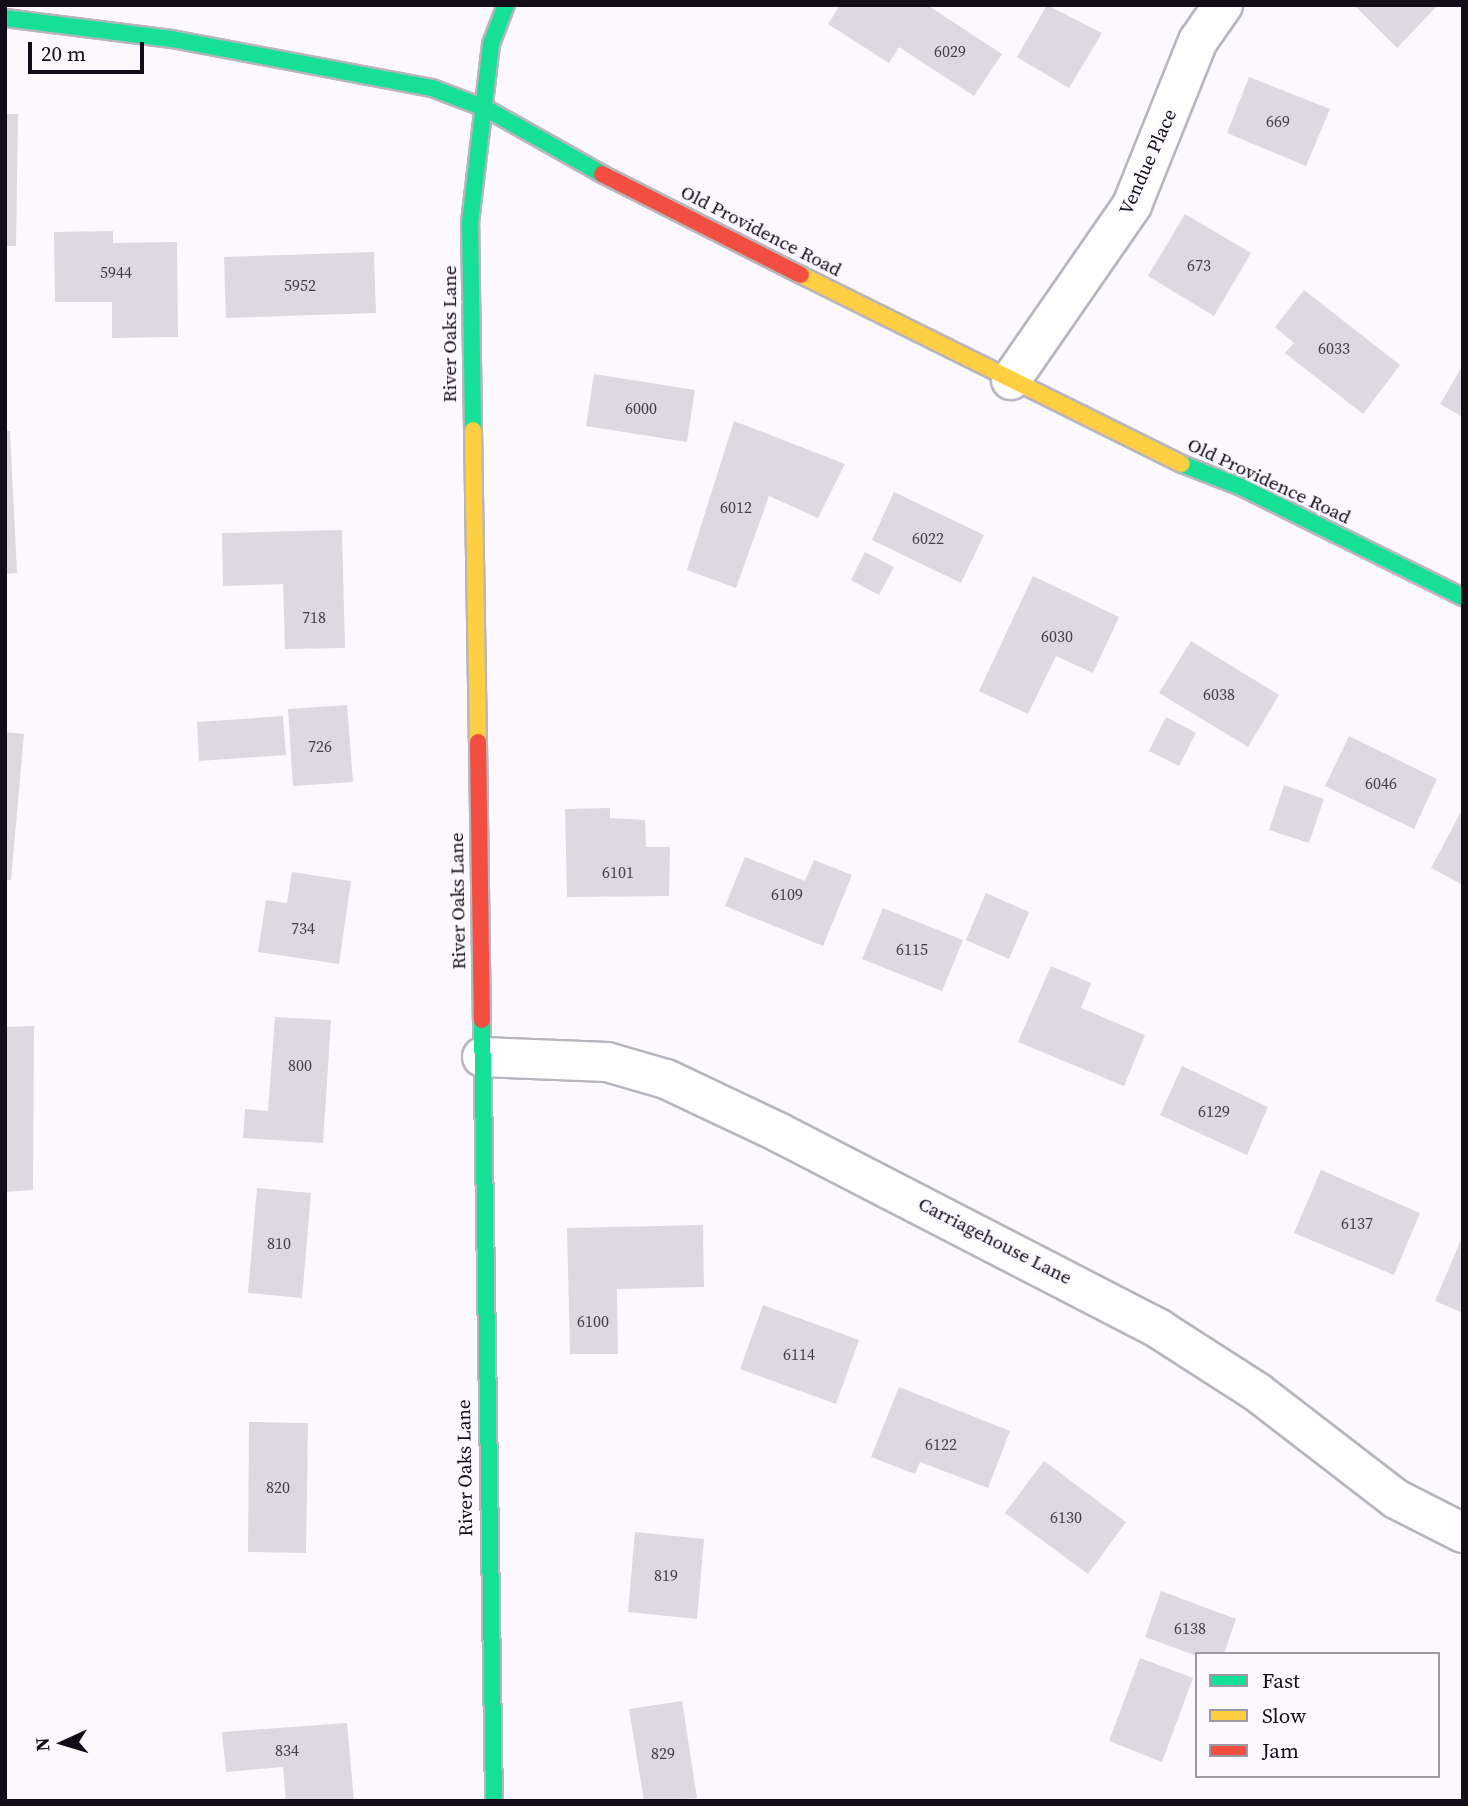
<!DOCTYPE html>
<html>
<head>
<meta charset="utf-8">
<style>
  body { margin:0 }
  #map { position:relative; width:1468px; height:1806px; overflow:hidden; background:#fbf9fe; font-family:"Source Serif 4",serif }
  div>[style] { position:absolute }
  .building>* { inset:0; background:#dcd9e1 }
  .roads { filter:drop-shadow(2px 0 #b8b5bd) drop-shadow(-2px 0 #b8b5bd) drop-shadow(0 2px #b8b5bd) drop-shadow(0 -2px #b8b5bd) }
  .street>* { height:38px; margin:-19px; padding:0 19px; transform-origin:19px; border-radius:19px; background:#fefeff }
  .fast>* { height:16px; margin:-8px; padding:0 8px; transform-origin:8px; border-radius:8px; background:#16e098 }
  .slow>* { height:16px; margin:-8px; padding:0 8px; transform-origin:8px; border-radius:8px; background:#ffcf43 }
  .jam>* { height:16px; margin:-8px; padding:0 8px; transform-origin:8px; border-radius:8px; background:#f24e42 }
  span { translate:-50% -50%; white-space:nowrap; text-align:center; line-height:1.15; -webkit-text-stroke:5px #fbf8ff; paint-order:stroke }
  .number-label { font-size:16px; color:#44404a }
  .number-label span { -webkit-text-stroke-width:0 }
  .street-label { font-size:19px; color:#120d18 }
  .frame { position:absolute; inset:0; border:7px solid #120d18; pointer-events:none }
  .legend { position:absolute; left:1195px; top:1652px; width:245px; height:126px; box-sizing:border-box; background:#fbf8ff; border:2px solid #9e9aa3; margin:0; padding:9px 12px; list-style:none; font-size:21px; color:#120d18 }
  .legend li { display:flex; align-items:center; gap:14px; height:35px }
  .legend b { width:35px; border:2px solid #9e9aa3 }
  .north { position:absolute; left:28px; top:1708px; width:70px; height:70px; -webkit-text-stroke:5px #fbf8ff; paint-order:stroke; rotate:266deg; font-size:19px; font-weight:700; line-height:28px; text-align:center; color:#120d18 }
  .north::after { content:''; display:block; margin:auto; width:24px; height:32px; background:#120d18; clip-path:polygon(50% 0,100% 100%,50% 72%,0 100%) }
  .scale { position:absolute; left:28px; top:42px; width:116px; height:32px; box-sizing:border-box; border:4px solid #120d18; border-top:0; padding-left:9px; font-size:21px; line-height:24px; white-space:nowrap; color:#120d18; -webkit-text-stroke:5px #fbf8ff; paint-order:stroke }
</style>
</head>
<body>
<div id="map">
  <div class="building">
    <div style="clip-path:polygon(840px 5px,927px 5px,1002px 54px,974px 96px,899px 47px,889px 63px,828px 24px)"></div>
    <div style="clip-path:polygon(1047px 5px,1102px 33px,1069px 88px,1017px 57px)"></div>
    <div style="clip-path:polygon(1354px 5px,1438px 5px,1397px 48px)"></div>
    <div style="clip-path:polygon(1249px 77px,1330px 109px,1306px 166px,1227px 133px)"></div>
    <div style="clip-path:polygon(5px 114px,18px 114px,16px 246px,5px 246px)"></div>
    <div style="clip-path:polygon(1185px 214px,1251px 253px,1214px 316px,1148px 276px)"></div>
    <div style="clip-path:polygon(113px 231px,113px 243px,177px 242px,178px 337px,112px 338px,112px 302px,55px 302px,54px 232px)"></div>
    <div style="clip-path:polygon(374px 252px,376px 313px,226px 318px,224px 257px)"></div>
    <div style="clip-path:polygon(1304px 290px,1400px 365px,1363px 414px,1285px 353px,1294px 343px,1275px 327px)"></div>
    <div style="clip-path:polygon(1463px 365px,1463px 417px,1440px 404px)"></div>
    <div style="clip-path:polygon(594px 374px,695px 390px,687px 442px,586px 426px)"></div>
    <div style="clip-path:polygon(734px 421px,845px 464px,818px 518px,769px 496px,736px 588px,687px 570px)"></div>
    <div style="clip-path:polygon(5px 431px,10px 431px,17px 573px,5px 574px)"></div>
    <div style="clip-path:polygon(894px 492px,984px 535px,961px 583px,872px 540px)"></div>
    <div style="clip-path:polygon(342px 530px,345px 648px,285px 649px,283px 584px,223px 586px,222px 533px)"></div>
    <div style="clip-path:polygon(865px 552px,894px 567px,879px 595px,851px 580px)"></div>
    <div style="clip-path:polygon(1033px 576px,1119px 617px,1093px 673px,1056px 656px,1028px 714px,979px 691px)"></div>
    <div style="clip-path:polygon(1191px 641px,1279px 695px,1248px 747px,1159px 693px)"></div>
    <div style="clip-path:polygon(347px 705px,353px 782px,293px 786px,288px 709px)"></div>
    <div style="clip-path:polygon(283px 716px,286px 755px,199px 761px,197px 722px)"></div>
    <div style="clip-path:polygon(1166px 717px,1196px 733px,1179px 766px,1149px 751px)"></div>
    <div style="clip-path:polygon(5px 732px,24px 734px,11px 880px,5px 880px)"></div>
    <div style="clip-path:polygon(1349px 736px,1437px 779px,1414px 829px,1325px 786px)"></div>
    <div style="clip-path:polygon(1284px 785px,1324px 799px,1309px 843px,1269px 830px)"></div>
    <div style="clip-path:polygon(610px 808px,610px 818px,645px 820px,646px 847px,670px 847px,669px 896px,567px 897px,565px 809px)"></div>
    <div style="clip-path:polygon(1463px 808px,1463px 885px,1431px 868px)"></div>
    <div style="clip-path:polygon(745px 857px,805px 881px,814px 860px,852px 875px,823px 946px,725px 906px)"></div>
    <div style="clip-path:polygon(292px 872px,351px 881px,339px 964px,258px 952px,266px 900px,287px 903px)"></div>
    <div style="clip-path:polygon(986px 893px,1029px 912px,1009px 959px,966px 940px)"></div>
    <div style="clip-path:polygon(883px 908px,963px 940px,942px 991px,862px 959px)"></div>
    <div style="clip-path:polygon(1051px 966px,1091px 983px,1081px 1008px,1145px 1035px,1124px 1086px,1018px 1042px)"></div>
    <div style="clip-path:polygon(275px 1017px,331px 1020px,323px 1143px,243px 1138px,245px 1109px,268px 1111px)"></div>
    <div style="clip-path:polygon(34px 1026px,33px 1190px,5px 1192px,5px 1027px)"></div>
    <div style="clip-path:polygon(1182px 1066px,1268px 1107px,1247px 1155px,1160px 1115px)"></div>
    <div style="clip-path:polygon(1321px 1170px,1420px 1213px,1394px 1275px,1294px 1233px)"></div>
    <div style="clip-path:polygon(257px 1188px,311px 1193px,302px 1298px,248px 1293px)"></div>
    <div style="clip-path:polygon(703px 1225px,704px 1287px,617px 1289px,618px 1354px,570px 1354px,567px 1228px)"></div>
    <div style="clip-path:polygon(1463px 1235px,1463px 1313px,1435px 1301px)"></div>
    <div style="clip-path:polygon(763px 1305px,859px 1340px,836px 1404px,740px 1369px)"></div>
    <div style="clip-path:polygon(899px 1387px,1010px 1431px,988px 1488px,920px 1462px,915px 1474px,871px 1457px)"></div>
    <div style="clip-path:polygon(249px 1422px,308px 1423px,306px 1553px,248px 1552px)"></div>
    <div style="clip-path:polygon(1044px 1461px,1126px 1522px,1088px 1574px,1005px 1513px)"></div>
    <div style="clip-path:polygon(635px 1532px,704px 1539px,697px 1619px,628px 1612px)"></div>
    <div style="clip-path:polygon(1161px 1591px,1236px 1619px,1224px 1654px,1197px 1656px,1145px 1637px)"></div>
    <div style="clip-path:polygon(1140px 1658px,1193px 1678px,1162px 1762px,1109px 1741px)"></div>
    <div style="clip-path:polygon(682px 1701px,697px 1798px,644px 1801px,629px 1709px)"></div>
    <div style="clip-path:polygon(347px 1723px,354px 1801px,286px 1801px,283px 1767px,226px 1772px,222px 1732px)"></div>
  </div>
  <div class="roads">
    <div class="street">
      <div style="left:1011px;top:380px;width:213px;rotate:-55.3deg"></div>
      <div style="left:1132px;top:205px;width:177px;rotate:-68.1deg"></div>
      <div style="left:1198px;top:41px;width:44px;rotate:-55.2deg"></div>
      <div style="left:482px;top:1057px;width:125px;rotate:2.3deg"></div>
      <div style="left:607px;top:1062px;width:61px;rotate:16.1deg"></div>
      <div style="left:666px;top:1079px;width:126px;rotate:25.3deg"></div>
      <div style="left:780px;top:1133px;width:427px;rotate:27.3deg"></div>
      <div style="left:1159px;top:1329px;width:117px;rotate:32.7deg"></div>
      <div style="left:1257px;top:1392px;width:175px;rotate:37.6deg"></div>
      <div style="left:1396px;top:1499px;width:75px;rotate:26.9deg"></div>
    </div>
    <div class="fast">
      <div style="left:5px;top:18px;width:168px;rotate:7.2deg"></div>
      <div style="left:172px;top:39px;width:265px;rotate:10.7deg"></div>
      <div style="left:432px;top:88px;width:57px;rotate:20.7deg"></div>
      <div style="left:485px;top:108px;width:134px;rotate:29.4deg"></div>
      <div style="left:473px;top:430px;width:207px;rotate:-90.8deg"></div>
      <div style="left:470px;top:223px;width:180px;rotate:-83.3deg"></div>
      <div style="left:491px;top:44px;width:42px;rotate:-69deg"></div>
      <div style="left:1182px;top:464px;width:63px;rotate:21.3deg"></div>
      <div style="left:1241px;top:487px;width:248px;rotate:26.4deg"></div>
      <div style="left:482px;top:1020px;width:781px;rotate:89.12deg"></div>
    </div>
    <div class="slow">
      <div style="left:801px;top:275px;width:425px;rotate:26.4deg"></div>
      <div style="left:473px;top:430px;width:312px;rotate:89.1deg"></div>
    </div>
    <div class="jam">
      <div style="left:602px;top:174px;width:223px;rotate:26.9deg"></div>
      <div style="left:478px;top:742px;width:278px;rotate:89.2deg"></div>
    </div>
  </div>
  <div class="number-label">
    <span style="left:950px;top:51px">6029</span>
    <span style="left:1278px;top:121px">669</span>
    <span style="left:1199px;top:265px">673</span>
    <span style="left:116px;top:272px">5944</span>
    <span style="left:300px;top:285px">5952</span>
    <span style="left:1334px;top:348px">6033</span>
    <span style="left:641px;top:408px">6000</span>
    <span style="left:736px;top:507px">6012</span>
    <span style="left:928px;top:538px">6022</span>
    <span style="left:314px;top:617px">718</span>
    <span style="left:1057px;top:636px">6030</span>
    <span style="left:1219px;top:694px">6038</span>
    <span style="left:320px;top:746px">726</span>
    <span style="left:1381px;top:783px">6046</span>
    <span style="left:618px;top:872px">6101</span>
    <span style="left:787px;top:894px">6109</span>
    <span style="left:303px;top:928px">734</span>
    <span style="left:912px;top:949px">6115</span>
    <span style="left:300px;top:1065px">800</span>
    <span style="left:1214px;top:1111px">6129</span>
    <span style="left:1357px;top:1223px">6137</span>
    <span style="left:279px;top:1243px">810</span>
    <span style="left:593px;top:1321px">6100</span>
    <span style="left:799px;top:1354px">6114</span>
    <span style="left:941px;top:1444px">6122</span>
    <span style="left:278px;top:1487px">820</span>
    <span style="left:1066px;top:1517px">6130</span>
    <span style="left:666px;top:1575px">819</span>
    <span style="left:1190px;top:1628px">6138</span>
    <span style="left:287px;top:1750px">834</span>
    <span style="left:663px;top:1753px">829</span>
  </div>
  <div class="street-label">
    <span style="left:1148px;top:162px;rotate:-66deg">Vendue Place</span>
    <span style="left:761px;top:231px;rotate:27deg">Old Providence Road</span>
    <span style="left:450px;top:334px;rotate:-90deg">River Oaks Lane</span>
    <span style="left:1269px;top:481px;rotate:25deg">Old Providence Road</span>
    <span style="left:458px;top:901px;rotate:-91deg">River Oaks Lane</span>
    <span style="left:995px;top:1241px;rotate:27deg">Carriagehouse Lane</span>
    <span style="left:465px;top:1468px;rotate:-91deg">River Oaks Lane</span>
  </div>
  <div class="frame"></div>
  <ul class="legend">
  <li><b style="height:9px;background:#16e098"></b>Fast</li>
  <li><b style="height:9px;background:#ffcf43"></b>Slow</li>
  <li><b style="height:9px;background:#f24e42"></b>Jam</li>
  </ul>
  <div class="north">N</div>
  <div class="scale">20 m</div>
</div>
</body>
</html>
